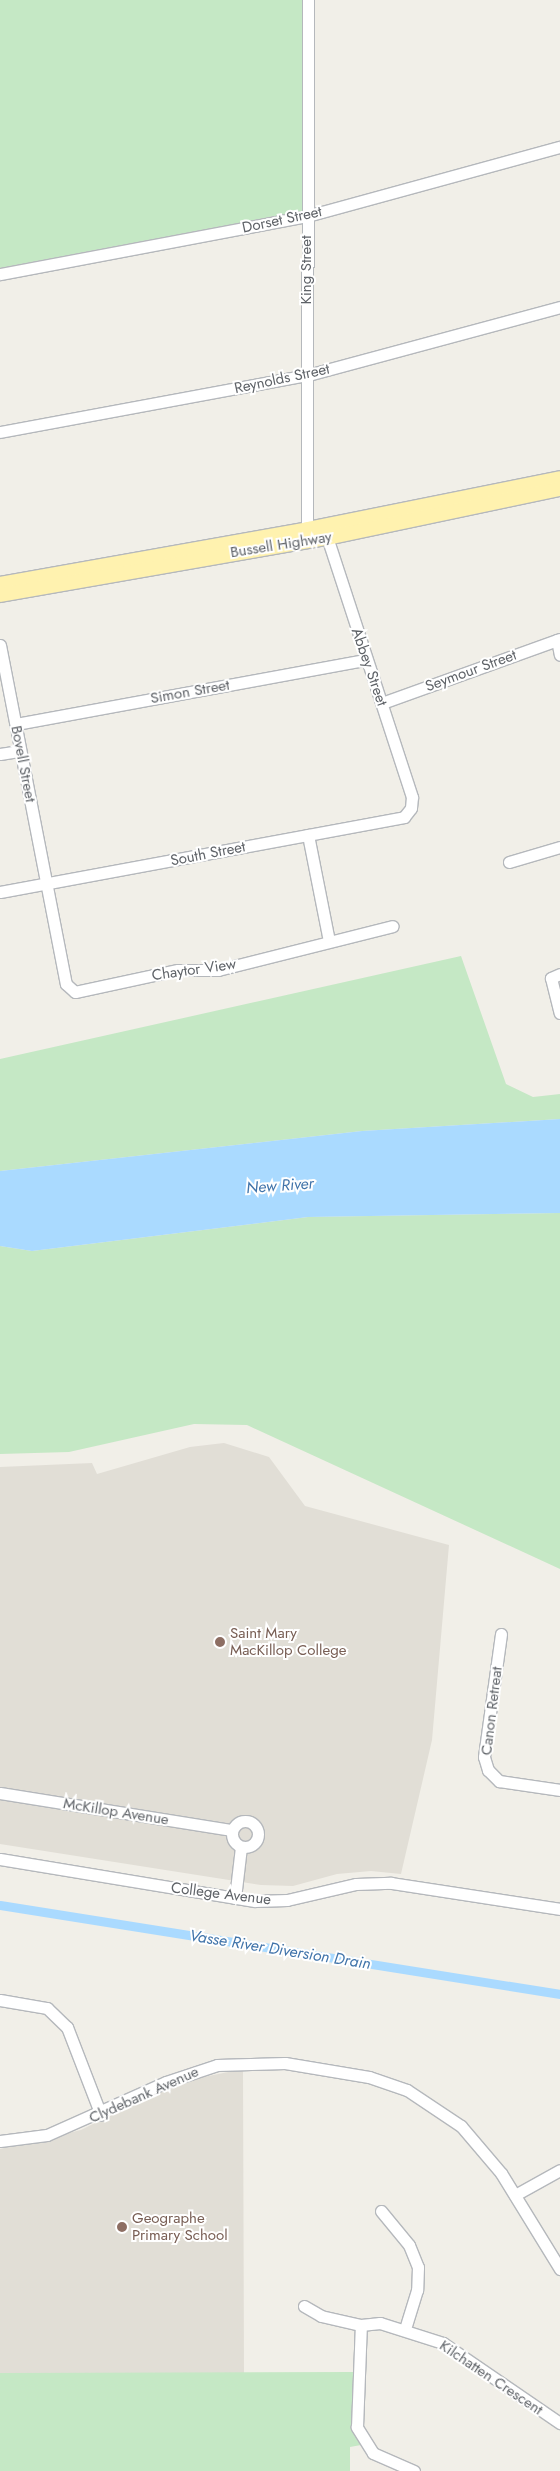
<!DOCTYPE html>
<html>
<head>
<meta charset="utf-8">
<style>
  body { margin:0 }
  #map { position:relative; width:560px; height:2471px; overflow:hidden; background:#f1efe8; font-family:Jost,sans-serif }
  div>[style] { position:absolute }
  .education>* { inset:0; background:#e1ded6 }
  .green>* { inset:0; background:#c5e8c5 }
  .water>* { inset:0; background:#aadaff }
  .canal>* { height:9px; margin:-4.5px; padding:0 4.5px; transform-origin:4.5px; border-radius:4.5px; background:#aadaff }
  .roads { filter:drop-shadow(1px 0 #b5b8bc) drop-shadow(-1px 0 #b5b8bc) drop-shadow(0 1px #b5b8bc) drop-shadow(0 -1px #b5b8bc) }
  .minor>* { height:11px; margin:-5.5px; padding:0 5.5px; transform-origin:5.5px; border-radius:5.5px; background:#fff }
  .minor>.ring { margin:-5.5px; padding:0; box-sizing:content-box; background:none; border:11px solid #fff; border-radius:50% }
  .major>* { height:14px; margin:-7px; padding:0 7px; transform-origin:7px; border-radius:7px; background:#fff2af }
  .dots>* { width:14px; height:14px; translate:-50% -50%; box-sizing:border-box; border:2px solid #fff; border-radius:50% }
  span { translate:-50% -50%; white-space:nowrap; text-align:center; line-height:1.15; -webkit-text-stroke:4px #fff; paint-order:stroke }
  .street-label { font-size:15px; color:#5f6368 }
  .education-label { font-size:15px; color:#785e54 }
  .left { translate:0 -50%; text-align:left }
  .water-label { font-size:16px; color:#4174aa; font-style:italic }
</style>
</head>
<body>
<div id="map">
  <div class="education">
    <div style="clip-path:polygon(224px 1443px,269px 1457px,305px 1506px,449px 1545px,432px 1740px,401px 1874px,371px 1871px,337px 1874px,293px 1886px,261px 1885px,0 1844px,0 1467px,92px 1463px,97px 1474px,190px 1447px)"></div>
    <div style="clip-path:polygon(243px 2069px,244px 2373px,0 2373px,0 2149px,81px 2130px,174px 2083px)"></div>
  </div>
  <div class="green">
    <div style="clip-path:polygon(0 0,302px 0,302px 211px,0 268px)"></div>
    <div style="clip-path:polygon(461px 956px,506px 1084px,533px 1097px,560px 1094px,560px 1119px,362px 1131px,0 1171px,0 1059px)"></div>
    <div style="clip-path:polygon(560px 1213px,560px 1569px,247px 1425px,194px 1424px,69px 1452px,0 1454px,0 1246px,32px 1251px,308px 1217px)"></div>
    <div style="clip-path:polygon(353px 2372px,354px 2430px,361px 2445px,350px 2447px,350px 2471px,0 2471px,0 2373px)"></div>
  </div>
  <div class="water">
    <div style="clip-path:polygon(560px 1119px,560px 1213px,308px 1217px,32px 1251px,0 1246px,0 1171px,362px 1131px)"></div>
  </div>
  <div class="canal">
    <div style="left:0;top:1905px;width:567px;rotate:9.03deg"></div>
  </div>
  <div class="roads">
    <div class="minor">
      <div style="left:0;top:274px;width:312px;rotate:-10.7deg"></div>
      <div style="left:307px;top:216px;width:262px;rotate:-15.3deg"></div>
      <div style="left:0;top:432px;width:313px;rotate:-10.5deg"></div>
      <div style="left:308px;top:375px;width:261px;rotate:-15.1deg"></div>
      <div style="left:307px;top:536px;width:536px;rotate:-89.89deg"></div>
      <div style="left:557px;top:640px;width:15px;rotate:79deg"></div>
      <div style="left:0;top:645px;width:345px;rotate:79deg"></div>
      <div style="left:66px;top:984px;width:12px;rotate:42deg"></div>
      <div style="left:75px;top:992px;width:105px;rotate:-12.1deg"></div>
      <div style="left:178px;top:970px;width:40px"></div>
      <div style="left:218px;top:970px;width:180px;rotate:-14.1deg"></div>
      <div style="left:382px;top:703px;width:189px;rotate:-19.8deg"></div>
      <div style="left:16px;top:724px;width:355px;rotate:-10.4deg"></div>
      <div style="left:0;top:754px;width:20px;rotate:-9deg"></div>
      <div style="left:308px;top:835px;width:108px;rotate:78.8deg"></div>
      <div style="left:509px;top:862px;width:53px;rotate:-16.4deg"></div>
      <div style="left:0;top:892px;width:411px;rotate:-10.5deg"></div>
      <div style="left:404px;top:817px;width:11px;rotate:-52deg"></div>
      <div style="left:411px;top:808px;width:11px;rotate:-85deg"></div>
      <div style="left:412px;top:797px;width:280px;rotate:-108.1deg"></div>
      <div style="left:560px;top:974px;width:10px;rotate:156deg"></div>
      <div style="left:551px;top:978px;width:36px;rotate:76deg"></div>
      <div style="left:501px;top:1634px;width:124px;rotate:97.9deg"></div>
      <div style="left:484px;top:1757px;width:14px;rotate:73deg"></div>
      <div style="left:488px;top:1770px;width:16px;rotate:45deg"></div>
      <div style="left:499px;top:1781px;width:62px;rotate:8.4deg"></div>
      <div style="left:0;top:1793px;width:235px;rotate:9.1deg"></div>
      <div class="ring" style="left:232px;top:1821px;width:15px;height:15px"></div>
      <div style="left:0;top:1859px;width:258px;rotate:9.4deg"></div>
      <div style="left:255px;top:1901px;width:32px;rotate:-2deg"></div>
      <div style="left:287px;top:1900px;width:71px;rotate:-13.1deg"></div>
      <div style="left:356px;top:1884px;width:35px;rotate:-2deg"></div>
      <div style="left:391px;top:1883px;width:171px;rotate:8.7deg"></div>
      <div style="left:235px;top:1898px;width:51px;rotate:-83.3deg"></div>
      <div style="left:0;top:2000px;width:48px;rotate:9.7deg"></div>
      <div style="left:47px;top:2008px;width:28px;rotate:44deg"></div>
      <div style="left:67px;top:2027px;width:94px;rotate:68.9deg"></div>
      <div style="left:0;top:2141px;width:47px;rotate:-7.3deg"></div>
      <div style="left:47px;top:2135px;width:130px;rotate:-24deg"></div>
      <div style="left:166px;top:2082px;width:54px;rotate:-18.4deg"></div>
      <div style="left:217px;top:2065px;width:68px;rotate:-1.7deg"></div>
      <div style="left:285px;top:2063px;width:85px;rotate:9.5deg"></div>
      <div style="left:369px;top:2077px;width:40px;rotate:18.9deg"></div>
      <div style="left:407px;top:2090px;width:65px;rotate:33.7deg"></div>
      <div style="left:461px;top:2126px;width:62px;rotate:49.6deg"></div>
      <div style="left:501px;top:2173px;width:113px;rotate:58.4deg"></div>
      <div style="left:515px;top:2195px;width:51px;rotate:-29.1deg"></div>
      <div style="left:381px;top:2211px;width:44px;rotate:50.5deg"></div>
      <div style="left:409px;top:2245px;width:24px;rotate:68deg"></div>
      <div style="left:418px;top:2267px;width:23px;rotate:92deg"></div>
      <div style="left:417px;top:2290px;width:41px;rotate:107.1deg"></div>
      <div style="left:304px;top:2306px;width:20px;rotate:30deg"></div>
      <div style="left:321px;top:2316px;width:41px;rotate:12.7deg"></div>
      <div style="left:414px;top:2471px;width:45px;rotate:-156.3deg"></div>
      <div style="left:373px;top:2453px;width:31px;rotate:-122deg"></div>
      <div style="left:357px;top:2427px;width:102px;rotate:-87.8deg"></div>
      <div style="left:361px;top:2325px;width:19px;rotate:-6deg"></div>
      <div style="left:380px;top:2323px;width:66px;rotate:17.6deg"></div>
      <div style="left:443px;top:2343px;width:142px;rotate:34.4deg"></div>
    </div>
    <div class="major">
      <div style="left:0;top:584px;width:313px;rotate:-10.1deg"></div>
      <div style="left:308px;top:529px;width:257px;rotate:-11.4deg"></div>
      <div style="left:0;top:595px;width:332px;rotate:-9.9deg"></div>
      <div style="left:327px;top:538px;width:238px;rotate:-11.9deg"></div>
    </div>
  </div>
  <div class="dots">
    <div style="left:220px;top:1642px;background:#8d6e63"></div>
    <div style="left:122px;top:2227px;background:#8d6e63"></div>
  </div>
  <div class="street-label">
    <span style="left:282px;top:220px;rotate:-12deg">Dorset Street</span>
    <span style="left:307px;top:270px;rotate:-90deg">King Street</span>
    <span style="left:282px;top:379px;rotate:-12deg">Reynolds Street</span>
    <span style="left:281px;top:545px;rotate:-9deg">Bussell Highway</span>
    <span style="left:369px;top:667px;rotate:71deg">Abbey Street</span>
    <span style="left:471px;top:671px;rotate:-20deg">Seymour Street</span>
    <span style="left:190px;top:692px;rotate:-10deg">Simon Street</span>
    <span style="left:23px;top:764px;rotate:79deg">Bovell Street</span>
    <span style="left:208px;top:854px;rotate:-11deg">South Street</span>
    <span style="left:194px;top:970px;rotate:-8deg">Chaytor View</span>
    <span style="left:492px;top:1711px;rotate:-83deg">Canon Retreat</span>
    <span style="left:116px;top:1812px;rotate:9deg">McKillop Avenue</span>
    <span style="left:221px;top:1894px;rotate:7deg">College Avenue</span>
    <span style="left:144px;top:2095px;rotate:-24deg">Clydebank Avenue</span>
    <span style="left:491px;top:2378px;rotate:34deg">Kilchatten Crescent</span>
  </div>
  <div class="education-label">
    <span class="left" style="left:230px;top:1642px">Saint Mary<br>MacKillop College</span>
    <span class="left" style="left:132px;top:2227px">Geographe<br>Primary School</span>
  </div>
  <div class="water-label">
    <span style="left:280px;top:1186px;rotate:-4deg">New River</span>
    <span style="left:280px;top:1950px;rotate:9deg">Vasse River Diversion Drain</span>
  </div>
</div>
</body>
</html>
